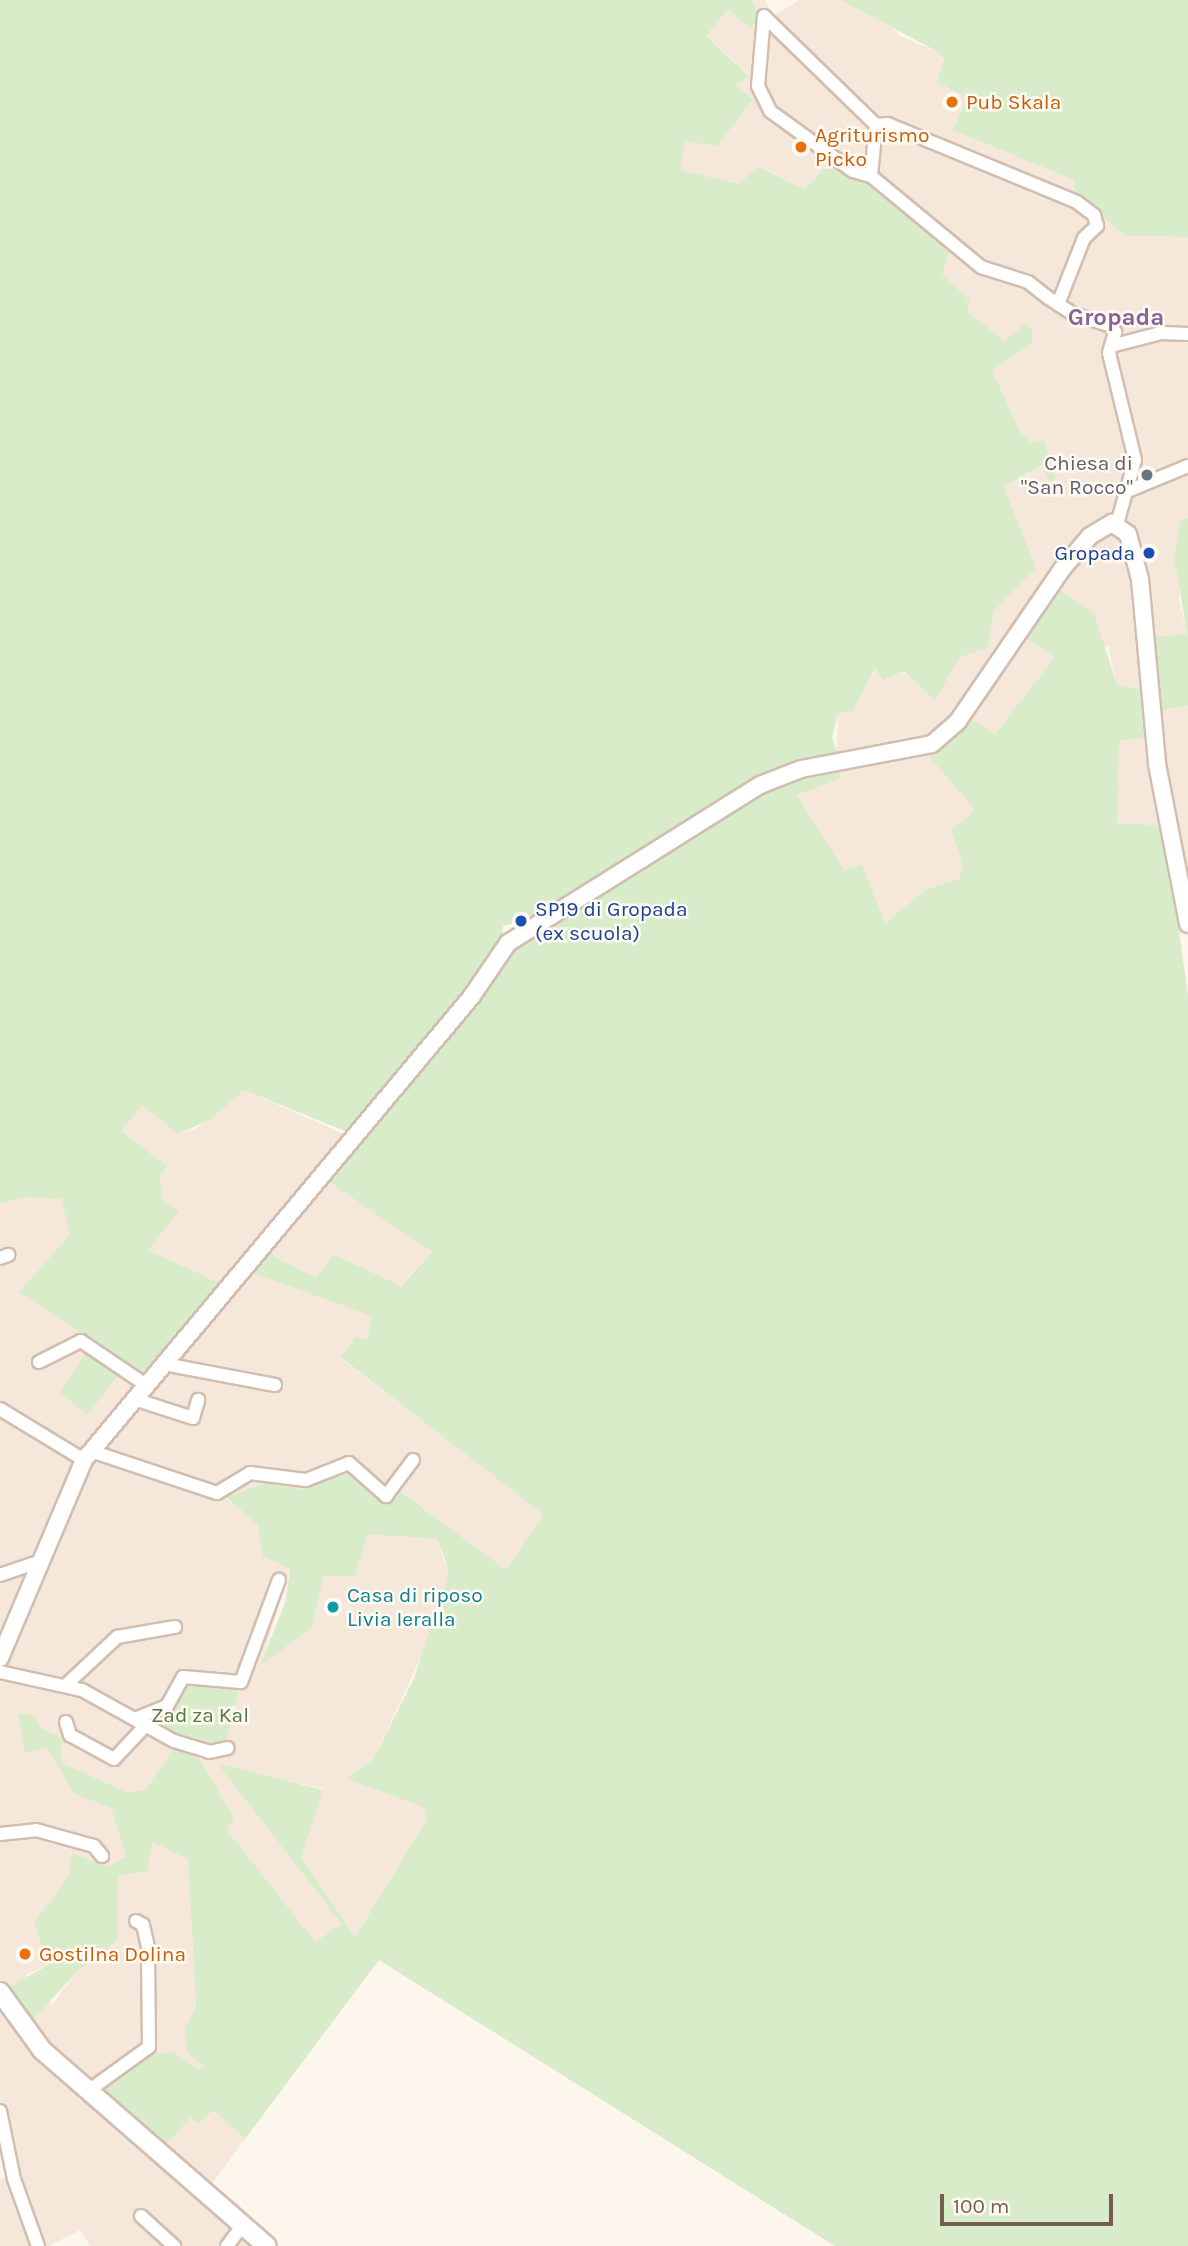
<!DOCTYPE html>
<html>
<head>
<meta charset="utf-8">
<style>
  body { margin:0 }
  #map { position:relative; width:1188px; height:2246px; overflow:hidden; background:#fdf6ec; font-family:Karla,sans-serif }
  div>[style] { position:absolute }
  .residential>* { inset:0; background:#f5e8da }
  .green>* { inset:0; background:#d8ecc9 }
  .roads { filter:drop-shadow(2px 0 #d1beb0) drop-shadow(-2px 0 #d1beb0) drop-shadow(0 2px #d1beb0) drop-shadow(0 -2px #d1beb0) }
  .minor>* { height:12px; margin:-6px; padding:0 6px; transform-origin:6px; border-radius:6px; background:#fff }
  .tertiary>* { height:16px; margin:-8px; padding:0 8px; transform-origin:8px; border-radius:8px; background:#fff }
  .secondary>* { height:18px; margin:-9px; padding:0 9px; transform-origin:9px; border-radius:9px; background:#fff }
  .dots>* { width:19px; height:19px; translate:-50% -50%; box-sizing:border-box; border:4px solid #fffaf3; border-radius:50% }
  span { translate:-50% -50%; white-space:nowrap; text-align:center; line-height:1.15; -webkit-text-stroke:5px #fffaf3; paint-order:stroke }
  .food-label { font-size:21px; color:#c56008 }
  .left { translate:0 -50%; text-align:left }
  .worship-label { font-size:21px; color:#5b616d }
  .right { translate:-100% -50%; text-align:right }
  .transit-label { font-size:21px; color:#164399 }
  .culture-label { font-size:21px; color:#0d838f }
  .park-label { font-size:21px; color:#537a41 }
  .quarter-label { font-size:24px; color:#846695; font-weight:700 }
  .scale { position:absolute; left:940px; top:2194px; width:173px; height:32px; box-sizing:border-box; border:4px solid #7a5c4d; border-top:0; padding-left:9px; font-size:21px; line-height:24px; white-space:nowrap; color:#7a5c4d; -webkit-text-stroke:5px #fffaf3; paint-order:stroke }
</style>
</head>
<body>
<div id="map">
  <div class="residential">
    <div style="clip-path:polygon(752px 0,765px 0,774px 16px,799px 0,841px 0,883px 17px,900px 36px,938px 52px,968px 98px,952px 130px,1074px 180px,1084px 201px,1125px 236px,1188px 237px,1188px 518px,1181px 520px,1179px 599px,1187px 634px,1155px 638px,1161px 711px,1188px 706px,1188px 881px,1173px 883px,1117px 825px,1117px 685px,1108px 646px,1055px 657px,995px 734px,973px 720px,927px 754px,976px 810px,951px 830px,963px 865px,959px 879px,926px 889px,885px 923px,862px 865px,844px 870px,797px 795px,836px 768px,838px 714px,853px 711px,876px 667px,902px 671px,935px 699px,960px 657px,988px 648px,994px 611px,1036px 568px,1004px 486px,1043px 465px,1056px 477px,1020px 432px,992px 370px,1032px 343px,1005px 341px,967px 311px,884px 193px,829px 164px,804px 189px,759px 166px,739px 184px,681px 170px,685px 141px,753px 99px,735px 85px,749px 75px,706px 36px,728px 9px,760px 16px)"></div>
    <div style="clip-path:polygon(244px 1090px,358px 1140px,326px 1180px,432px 1252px,400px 1286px,333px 1254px,316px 1278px,267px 1252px,249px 1271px,373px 1316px,367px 1341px,340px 1358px,544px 1514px,506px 1571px,401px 1491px,387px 1503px,354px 1471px,301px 1489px,268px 1482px,226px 1498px,258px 1526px,263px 1557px,290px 1569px,261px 1663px,311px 1629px,324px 1576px,354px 1577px,368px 1533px,437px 1539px,449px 1575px,431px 1636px,373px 1760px,346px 1778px,424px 1807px,427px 1819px,355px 1937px,300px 1857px,323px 1789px,218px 1764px,343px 1924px,315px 1943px,226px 1829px,199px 1758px,173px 1750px,146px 1789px,128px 1793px,61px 1762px,47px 1747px,74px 1794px,111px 1808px,126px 1858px,107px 1866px,72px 1853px,68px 1876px,34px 1923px,48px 1965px,26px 1975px,52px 2005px,77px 1972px,118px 1940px,117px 1875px,151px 1842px,188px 1858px,196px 2007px,185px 2028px,186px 2050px,203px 2066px,197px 2069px,174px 2052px,191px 2117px,214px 2109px,245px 2139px,209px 2188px,279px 2246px,90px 2246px,80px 2230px,49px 2246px,0 2246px,0 2179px,6px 2177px,0 2142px,0 1204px,24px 1197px,61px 1199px,70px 1235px,148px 1250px,162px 1201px,160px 1176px,167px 1166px,121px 1131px,142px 1106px,178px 1134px,197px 1128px)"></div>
  </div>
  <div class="green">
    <div style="clip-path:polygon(0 0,752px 0,760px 16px,750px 29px,728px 9px,706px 36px,749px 76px,735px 85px,753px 99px,717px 146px,685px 141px,681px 170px,739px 184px,758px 166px,804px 189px,829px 164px,884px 193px,949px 253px,942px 274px,970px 301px,967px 311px,1005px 341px,1026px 323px,1032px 331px,1032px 343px,992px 370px,1020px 432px,1031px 443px,1044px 441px,1056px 478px,1050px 483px,1042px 465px,1004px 486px,1036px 568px,994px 611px,988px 648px,960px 657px,935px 700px,903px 671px,883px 680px,875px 668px,853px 711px,838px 714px,832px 738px,838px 754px,807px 760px,539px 917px,503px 926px,502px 941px,444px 1022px,347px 1132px,244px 1090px,211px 1119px,178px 1134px,142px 1106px,121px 1131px,167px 1166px,160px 1176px,162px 1200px,179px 1211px,148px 1250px,221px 1284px,146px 1376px,19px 1292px,70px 1235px,61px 1199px,24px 1197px,0 1204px)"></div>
    <div style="clip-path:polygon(841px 0,1188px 0,1188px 237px,1125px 236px,1075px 193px,1074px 180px,952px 130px,968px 98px,937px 82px,944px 60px,938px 52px)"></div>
    <div style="clip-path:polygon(1188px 518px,1188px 706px,1160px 711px,1155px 637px,1187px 634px,1174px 556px,1181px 520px)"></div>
    <div style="clip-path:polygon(1059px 590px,1094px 614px,1117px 685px,1144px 690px,1147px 738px,1119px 740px,1117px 824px,1158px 825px,1168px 851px,1188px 996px,1188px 2246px,835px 2246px,379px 1960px,245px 2139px,214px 2110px,198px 2123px,191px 2117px,162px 2149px,99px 2091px,155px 2054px,174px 2052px,197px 2069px,203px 2066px,186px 2050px,185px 2028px,196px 2007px,188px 1859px,152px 1842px,147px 1871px,118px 1876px,118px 1940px,77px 1972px,28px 2025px,6px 1989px,48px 1965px,34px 1923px,68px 1876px,72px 1853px,107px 1866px,126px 1857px,111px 1808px,74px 1794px,47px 1747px,25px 1753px,18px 1713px,35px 1716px,41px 1729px,61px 1737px,61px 1762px,128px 1793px,146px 1789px,173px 1749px,199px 1758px,234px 1818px,226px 1829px,315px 1942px,342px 1924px,217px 1763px,323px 1790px,301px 1857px,355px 1937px,427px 1819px,423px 1807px,345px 1778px,373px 1760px,414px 1678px,449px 1575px,444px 1556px,437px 1539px,368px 1534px,354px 1577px,324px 1576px,311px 1629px,260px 1665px,285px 1603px,290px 1569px,263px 1557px,258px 1526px,226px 1497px,268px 1482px,301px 1489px,354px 1471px,387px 1503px,400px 1491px,506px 1570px,543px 1514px,340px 1357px,356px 1337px,367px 1340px,372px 1316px,248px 1271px,267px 1252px,316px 1278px,333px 1254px,401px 1286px,432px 1252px,326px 1180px,518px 943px,763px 789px,836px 768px,842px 778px,797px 795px,844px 870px,862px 865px,885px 923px,926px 889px,959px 879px,963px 865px,951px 830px,975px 810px,927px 754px,973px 720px,995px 734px,1055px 657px,1026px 638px)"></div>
    <div style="clip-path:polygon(86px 1353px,118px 1375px,88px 1414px,59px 1393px)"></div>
    <div style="clip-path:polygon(183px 1677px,241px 1682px,224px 1749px,174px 1741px,140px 1714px,159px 1710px)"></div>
  </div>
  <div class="roads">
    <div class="minor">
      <div style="left:871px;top:176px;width:51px;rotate:-84.4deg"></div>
      <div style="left:1058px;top:304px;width:71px;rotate:-68.5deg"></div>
      <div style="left:1084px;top:238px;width:18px;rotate:-43deg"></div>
      <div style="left:1097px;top:226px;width:11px;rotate:-105deg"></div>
      <div style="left:1094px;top:215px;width:21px;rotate:-143deg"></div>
      <div style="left:1077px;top:202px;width:204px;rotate:-157.6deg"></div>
      <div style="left:888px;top:124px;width:12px;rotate:175deg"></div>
      <div style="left:876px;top:125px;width:156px;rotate:-135.8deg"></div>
      <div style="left:764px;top:16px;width:70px;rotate:94.9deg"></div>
      <div style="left:758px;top:86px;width:28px;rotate:64deg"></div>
      <div style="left:770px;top:111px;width:102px;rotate:35.9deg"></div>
      <div style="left:853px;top:171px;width:19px;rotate:16deg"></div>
      <div style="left:871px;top:176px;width:143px;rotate:39.6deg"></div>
      <div style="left:981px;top:267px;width:49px;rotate:17.7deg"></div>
      <div style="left:1028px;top:282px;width:24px;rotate:38deg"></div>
      <div style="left:1047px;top:297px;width:31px;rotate:33deg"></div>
      <div style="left:1073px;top:314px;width:39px;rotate:17deg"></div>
      <div style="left:1110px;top:325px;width:9px;rotate:54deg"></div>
      <div style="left:1115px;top:332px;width:22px;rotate:106deg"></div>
      <div style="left:1109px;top:353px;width:110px;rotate:76.3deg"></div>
      <div style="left:1135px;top:460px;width:66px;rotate:105.7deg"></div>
      <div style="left:1111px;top:346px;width:52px;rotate:-14.6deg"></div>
      <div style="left:1161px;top:333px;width:27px;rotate:2deg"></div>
      <div style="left:1130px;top:490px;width:63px;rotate:-22.5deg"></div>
      <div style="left:0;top:1258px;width:9px;rotate:-21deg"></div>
      <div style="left:39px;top:1362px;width:47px;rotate:-26.6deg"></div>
      <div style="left:81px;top:1341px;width:78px;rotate:34.1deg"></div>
      <div style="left:164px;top:1364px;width:113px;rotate:10.7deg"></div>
      <div style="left:134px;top:1399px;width:62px;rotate:17.9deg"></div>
      <div style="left:193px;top:1418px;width:19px;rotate:-74deg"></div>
      <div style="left:0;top:1409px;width:98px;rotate:31.3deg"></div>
      <div style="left:91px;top:1451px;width:133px;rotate:18.4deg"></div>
      <div style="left:217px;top:1493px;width:39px;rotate:-31deg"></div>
      <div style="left:250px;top:1473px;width:56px;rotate:7.1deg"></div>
      <div style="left:306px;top:1480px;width:46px;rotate:-21.6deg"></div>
      <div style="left:349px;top:1463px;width:50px;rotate:41.7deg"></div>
      <div style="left:386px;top:1496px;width:45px;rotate:-53.1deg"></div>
      <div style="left:0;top:1575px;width:39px;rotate:-19deg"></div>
      <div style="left:0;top:1672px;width:84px;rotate:12.4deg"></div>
      <div style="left:82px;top:1690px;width:105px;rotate:29deg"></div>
      <div style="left:174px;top:1741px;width:37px;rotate:17deg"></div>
      <div style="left:209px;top:1752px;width:19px;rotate:-12deg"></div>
      <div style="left:67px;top:1684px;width:69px;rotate:-43.2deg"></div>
      <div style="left:117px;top:1637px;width:59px;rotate:-9.8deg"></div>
      <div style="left:137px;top:1718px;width:32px;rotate:-22deg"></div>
      <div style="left:167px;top:1706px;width:33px;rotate:-61deg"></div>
      <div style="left:183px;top:1677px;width:58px;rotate:4.9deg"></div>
      <div style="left:241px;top:1682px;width:109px;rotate:-69.6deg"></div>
      <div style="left:66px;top:1722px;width:14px;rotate:73deg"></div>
      <div style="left:70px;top:1735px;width:50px;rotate:28.6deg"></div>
      <div style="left:114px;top:1759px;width:47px;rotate:-46.7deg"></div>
      <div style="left:0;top:1834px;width:36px;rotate:-6deg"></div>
      <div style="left:36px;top:1830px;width:60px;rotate:15.4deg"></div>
      <div style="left:94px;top:1846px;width:13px;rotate:51deg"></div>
      <div style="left:88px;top:2091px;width:75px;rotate:-35.8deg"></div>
      <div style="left:149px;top:2047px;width:100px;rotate:-90.6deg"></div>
      <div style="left:148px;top:1947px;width:23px;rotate:-103deg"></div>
      <div style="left:143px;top:1925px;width:8px;rotate:-150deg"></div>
      <div style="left:0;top:2111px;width:69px;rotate:78.4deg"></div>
      <div style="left:14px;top:2179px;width:71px;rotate:70.3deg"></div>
      <div style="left:141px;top:2216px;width:45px;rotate:42.3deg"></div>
      <div style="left:227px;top:2246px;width:25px;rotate:-53deg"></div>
    </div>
    <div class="tertiary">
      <div style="left:0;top:1658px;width:215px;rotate:-67deg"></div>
      <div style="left:84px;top:1460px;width:605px;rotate:-50.1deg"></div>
      <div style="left:472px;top:996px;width:64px;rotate:-55.8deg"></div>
      <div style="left:508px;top:943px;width:297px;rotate:-32.1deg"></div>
      <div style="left:760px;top:785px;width:44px;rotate:-21.3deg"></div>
      <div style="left:801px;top:769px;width:133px;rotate:-10.8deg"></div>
      <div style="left:932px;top:744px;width:35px;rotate:-41deg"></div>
      <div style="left:958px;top:721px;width:184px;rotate:-55.6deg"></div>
      <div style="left:1062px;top:569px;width:43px;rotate:-49.7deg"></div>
      <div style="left:1090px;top:536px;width:26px;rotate:-31deg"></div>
      <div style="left:1112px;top:523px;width:19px;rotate:35deg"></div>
      <div style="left:1128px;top:534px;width:47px;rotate:75.1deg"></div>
      <div style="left:1140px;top:579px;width:186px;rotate:84.7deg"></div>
      <div style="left:1157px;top:764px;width:163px;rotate:79deg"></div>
    </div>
    <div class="secondary">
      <div style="left:0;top:1992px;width:72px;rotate:54.1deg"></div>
      <div style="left:42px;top:2050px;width:298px;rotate:41.1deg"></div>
    </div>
  </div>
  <div class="dots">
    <div style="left:952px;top:102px;background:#e8710a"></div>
    <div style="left:801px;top:147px;background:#e8710a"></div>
    <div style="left:1147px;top:475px;background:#6b7280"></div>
    <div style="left:1149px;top:553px;background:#1a4fb4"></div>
    <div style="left:521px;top:921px;background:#1a4fb4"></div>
    <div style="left:333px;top:1607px;background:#0f9aa8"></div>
    <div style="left:25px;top:1954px;background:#e8710a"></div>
  </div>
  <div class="food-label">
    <span class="left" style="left:966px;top:102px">Pub Skala</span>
    <span class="left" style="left:815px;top:147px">Agriturismo<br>Picko</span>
    <span class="left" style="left:39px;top:1954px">Gostilna Dolina</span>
  </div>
  <div class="worship-label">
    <span class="right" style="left:1133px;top:475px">Chiesa di<br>"San Rocco"</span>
  </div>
  <div class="transit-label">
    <span class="right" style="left:1135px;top:553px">Gropada</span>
    <span class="left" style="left:535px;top:921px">SP19 di Gropada<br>(ex scuola)</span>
  </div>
  <div class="culture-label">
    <span class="left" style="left:347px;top:1607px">Casa di riposo<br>Livia Ieralla</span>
  </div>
  <div class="park-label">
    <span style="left:200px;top:1715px">Zad za Kal</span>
  </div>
  <div class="quarter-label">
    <span style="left:1116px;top:318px">Gropada</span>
  </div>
  <div class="scale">100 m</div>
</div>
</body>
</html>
